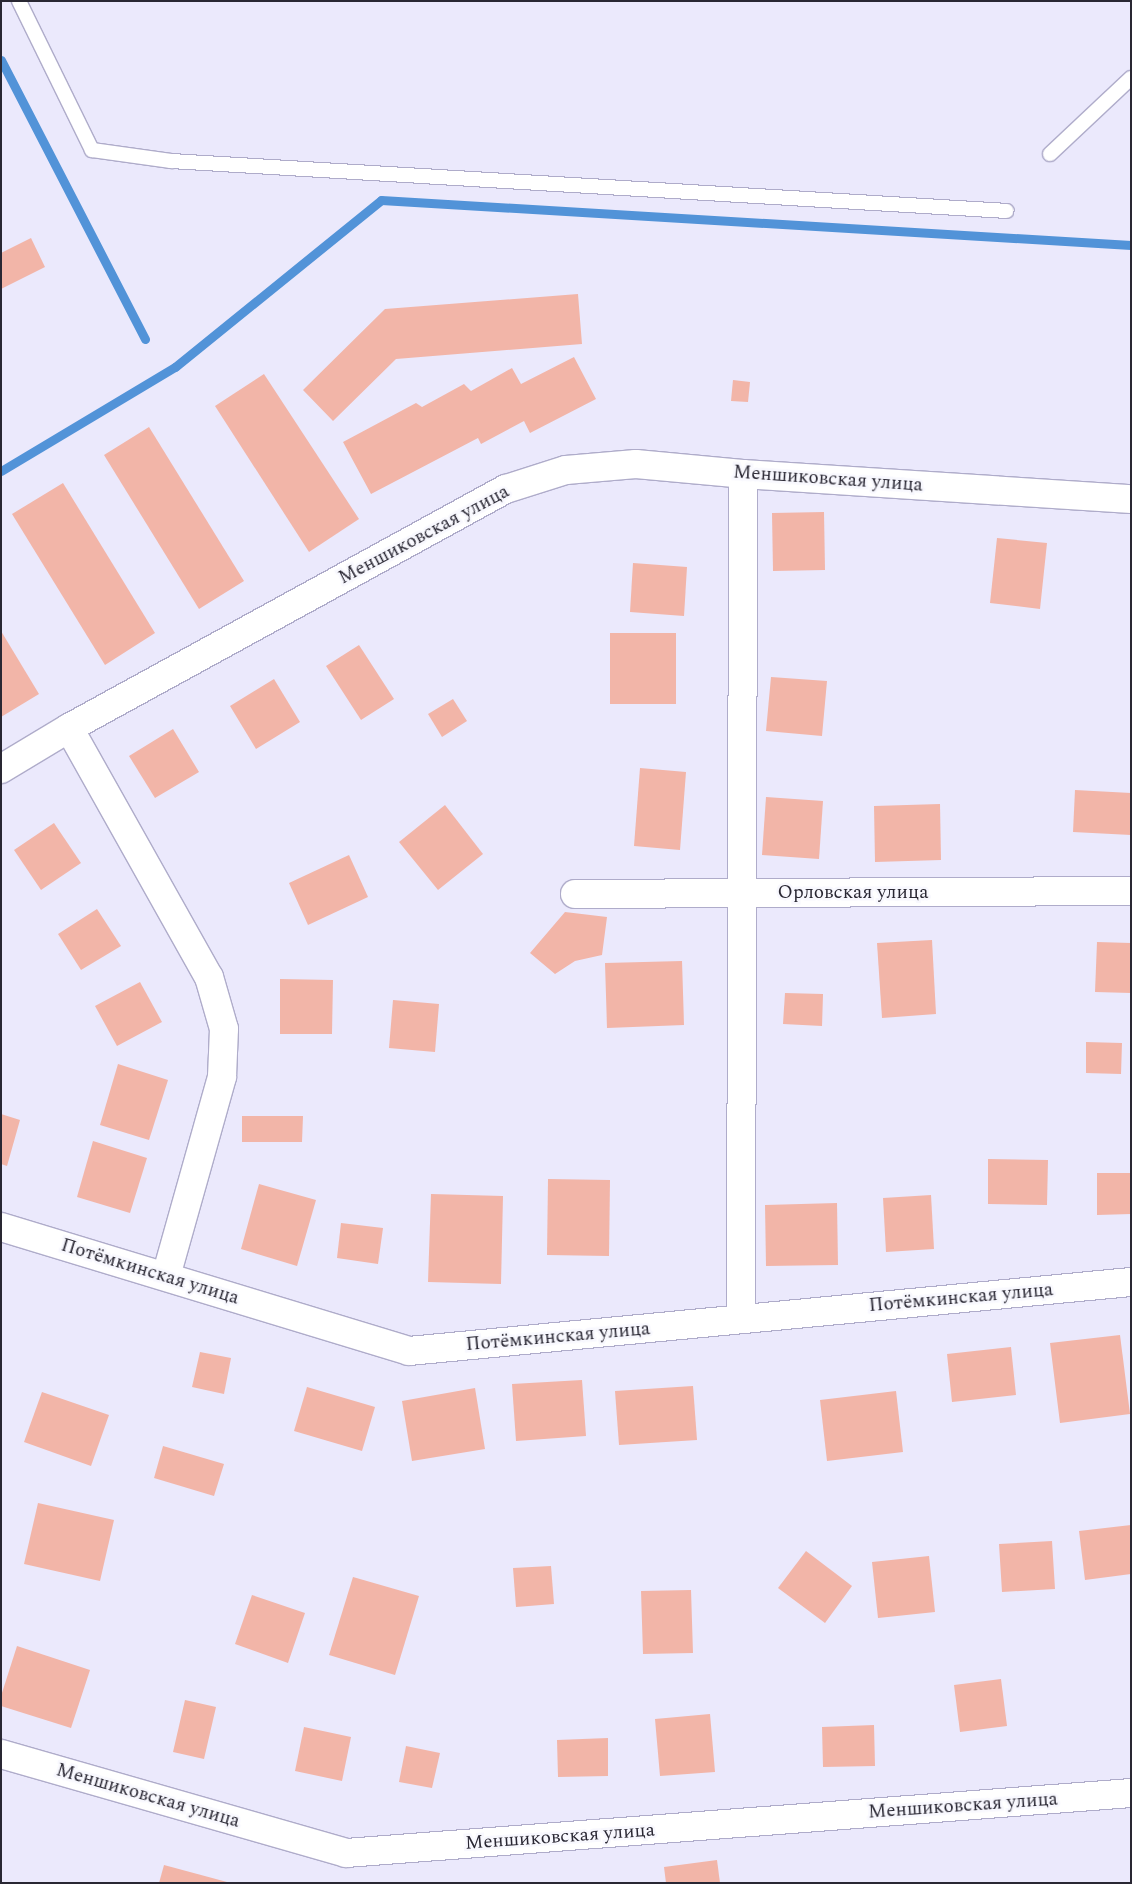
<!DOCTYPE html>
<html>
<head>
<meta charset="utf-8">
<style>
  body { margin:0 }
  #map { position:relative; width:1132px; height:1884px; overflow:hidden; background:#ebe9fc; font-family:Spectral,serif }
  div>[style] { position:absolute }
  .stream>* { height:9px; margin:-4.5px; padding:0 4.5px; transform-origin:4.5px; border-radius:4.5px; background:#5293d8 }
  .building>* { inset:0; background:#f2b5a8 }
  .roads { filter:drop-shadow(1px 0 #afacca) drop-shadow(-1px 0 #afacca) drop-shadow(0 1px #afacca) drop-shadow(0 -1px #afacca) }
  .service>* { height:14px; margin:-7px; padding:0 7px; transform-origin:7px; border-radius:7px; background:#fff }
  .minor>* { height:28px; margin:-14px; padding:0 14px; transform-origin:14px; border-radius:14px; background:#fff }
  span { translate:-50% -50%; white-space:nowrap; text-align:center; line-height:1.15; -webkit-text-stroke:5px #f8f8fe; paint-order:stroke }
  .street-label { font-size:19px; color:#292733 }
  .frame { position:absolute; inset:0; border:2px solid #292733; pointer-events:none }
</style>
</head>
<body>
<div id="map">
  <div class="stream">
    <div style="left:1px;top:60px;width:314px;rotate:62.7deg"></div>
    <div style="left:1px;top:471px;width:203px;rotate:-30.9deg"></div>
    <div style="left:175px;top:367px;width:265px;rotate:-39deg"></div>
    <div style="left:381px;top:200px;width:751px;rotate:3.43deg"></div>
  </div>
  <div class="building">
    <div style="clip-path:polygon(31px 238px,45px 267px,1px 289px,1px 253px)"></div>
    <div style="clip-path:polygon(578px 294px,582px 344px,396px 359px,333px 421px,303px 390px,385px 309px)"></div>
    <div style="clip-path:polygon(574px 357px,596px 399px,530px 433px,524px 421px,481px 444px,478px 438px,371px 494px,343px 442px,416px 403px,422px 407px,464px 384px,471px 391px,512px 368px,521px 384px)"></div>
    <div style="clip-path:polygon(264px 374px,359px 519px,309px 552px,215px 406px)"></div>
    <div style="clip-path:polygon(733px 380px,750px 382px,748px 402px,731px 401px)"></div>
    <div style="clip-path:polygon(149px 427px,244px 581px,199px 609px,104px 455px)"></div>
    <div style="clip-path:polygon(63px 483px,155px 633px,105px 665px,12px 514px)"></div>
    <div style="clip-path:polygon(824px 512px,825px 570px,773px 571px,772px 513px)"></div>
    <div style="clip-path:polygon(997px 538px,1047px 543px,1040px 609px,990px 603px)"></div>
    <div style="clip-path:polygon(633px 563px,687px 567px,684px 616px,630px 612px)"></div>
    <div style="clip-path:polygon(1px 631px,39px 694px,1px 717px)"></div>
    <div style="clip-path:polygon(610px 633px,676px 633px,676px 704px,610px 704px)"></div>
    <div style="clip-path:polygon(359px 645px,394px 699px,361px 720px,326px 666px)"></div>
    <div style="clip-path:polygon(771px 677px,827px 681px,822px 736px,766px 731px)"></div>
    <div style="clip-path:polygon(274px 679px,300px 722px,256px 749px,230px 706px)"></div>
    <div style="clip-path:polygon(453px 699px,467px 721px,442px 737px,428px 714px)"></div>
    <div style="clip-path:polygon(173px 729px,199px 772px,155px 798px,129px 756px)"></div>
    <div style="clip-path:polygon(640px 768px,686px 772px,680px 850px,634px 846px)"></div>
    <div style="clip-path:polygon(1075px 790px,1131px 793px,1131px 835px,1073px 832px)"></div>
    <div style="clip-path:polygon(766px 797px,823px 801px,819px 859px,762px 855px)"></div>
    <div style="clip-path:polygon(940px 804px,941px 860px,875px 862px,874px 806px)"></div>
    <div style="clip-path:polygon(445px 805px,483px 854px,438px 890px,399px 842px)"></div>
    <div style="clip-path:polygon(54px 823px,81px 863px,41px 890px,14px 850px)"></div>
    <div style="clip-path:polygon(349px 855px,368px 897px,308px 925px,289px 883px)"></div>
    <div style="clip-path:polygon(97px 909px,121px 946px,81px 970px,58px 934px)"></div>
    <div style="clip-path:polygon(565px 912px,607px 917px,602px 955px,575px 961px,555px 974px,530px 953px)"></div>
    <div style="clip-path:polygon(932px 940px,936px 1014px,882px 1018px,877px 943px)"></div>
    <div style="clip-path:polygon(1097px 942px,1131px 943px,1131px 993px,1095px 992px)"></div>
    <div style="clip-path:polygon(682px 961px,684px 1025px,607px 1028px,605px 963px)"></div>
    <div style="clip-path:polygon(280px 979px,333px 980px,332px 1034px,280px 1034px)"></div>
    <div style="clip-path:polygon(140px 982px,162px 1022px,117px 1046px,95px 1006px)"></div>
    <div style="clip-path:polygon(785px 993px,823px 994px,822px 1026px,783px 1024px)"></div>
    <div style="clip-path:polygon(393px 1000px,439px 1004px,435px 1052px,389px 1048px)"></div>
    <div style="clip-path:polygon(1086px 1042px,1122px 1043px,1121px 1074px,1086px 1073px)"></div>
    <div style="clip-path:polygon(118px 1064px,168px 1080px,149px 1140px,100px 1125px)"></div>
    <div style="clip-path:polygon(1px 1114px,20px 1120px,7px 1166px,1px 1164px)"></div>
    <div style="clip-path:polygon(242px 1116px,303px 1116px,302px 1142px,242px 1142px)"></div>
    <div style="clip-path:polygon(93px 1141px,147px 1158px,130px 1213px,77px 1197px)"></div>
    <div style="clip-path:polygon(988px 1159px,1048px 1160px,1047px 1205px,988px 1204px)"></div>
    <div style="clip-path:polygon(1097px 1173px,1131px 1173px,1131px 1214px,1097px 1215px)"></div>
    <div style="clip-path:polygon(548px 1179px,610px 1180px,609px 1256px,547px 1255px)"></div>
    <div style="clip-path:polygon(259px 1184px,316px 1200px,297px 1266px,241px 1249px)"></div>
    <div style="clip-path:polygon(431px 1194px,503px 1196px,501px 1284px,428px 1282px)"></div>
    <div style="clip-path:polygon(931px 1195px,934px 1249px,886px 1252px,883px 1198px)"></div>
    <div style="clip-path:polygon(837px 1203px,838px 1265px,766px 1266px,765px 1205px)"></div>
    <div style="clip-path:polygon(341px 1223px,383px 1228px,378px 1264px,337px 1258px)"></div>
    <div style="clip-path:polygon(1120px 1335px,1130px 1414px,1060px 1423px,1050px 1343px)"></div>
    <div style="clip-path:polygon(1011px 1347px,1016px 1395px,952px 1402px,947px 1354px)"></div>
    <div style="clip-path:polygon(200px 1352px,231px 1358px,224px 1394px,192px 1387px)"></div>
    <div style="clip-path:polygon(582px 1380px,586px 1436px,516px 1441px,512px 1384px)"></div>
    <div style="clip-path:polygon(693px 1386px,697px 1440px,619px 1445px,615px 1391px)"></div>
    <div style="clip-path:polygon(307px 1387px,375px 1407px,362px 1451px,294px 1431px)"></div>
    <div style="clip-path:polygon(475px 1388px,485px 1449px,412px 1461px,402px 1401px)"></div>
    <div style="clip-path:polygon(896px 1391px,903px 1452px,827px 1461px,820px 1400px)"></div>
    <div style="clip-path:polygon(42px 1392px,109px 1415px,91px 1466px,24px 1442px)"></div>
    <div style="clip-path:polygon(163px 1446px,224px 1464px,214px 1496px,154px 1478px)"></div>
    <div style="clip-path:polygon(38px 1503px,114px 1520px,100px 1581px,24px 1564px)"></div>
    <div style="clip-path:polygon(1131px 1525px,1131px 1574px,1085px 1580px,1079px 1531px)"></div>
    <div style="clip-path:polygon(1052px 1541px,1055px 1589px,1002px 1592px,999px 1544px)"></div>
    <div style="clip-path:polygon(806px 1551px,852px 1586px,825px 1623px,778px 1588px)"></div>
    <div style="clip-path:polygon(929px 1556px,935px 1612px,878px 1618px,872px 1562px)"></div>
    <div style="clip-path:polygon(551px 1566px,554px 1604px,516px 1607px,513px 1568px)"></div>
    <div style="clip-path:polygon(353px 1577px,419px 1596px,395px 1675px,329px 1655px)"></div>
    <div style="clip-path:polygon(691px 1590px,693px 1653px,643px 1654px,641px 1591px)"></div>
    <div style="clip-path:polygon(252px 1595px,305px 1613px,288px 1663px,235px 1644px)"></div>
    <div style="clip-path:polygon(17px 1646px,90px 1670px,71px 1728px,1px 1706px,1px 1696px)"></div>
    <div style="clip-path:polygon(1001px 1679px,1007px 1726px,960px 1732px,954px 1685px)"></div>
    <div style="clip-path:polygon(185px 1700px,216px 1707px,204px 1759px,173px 1752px)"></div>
    <div style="clip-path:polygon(710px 1714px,715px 1772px,660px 1776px,655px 1719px)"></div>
    <div style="clip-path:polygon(874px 1725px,875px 1766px,823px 1767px,822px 1727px)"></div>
    <div style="clip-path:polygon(304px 1727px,351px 1737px,342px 1781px,295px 1771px)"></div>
    <div style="clip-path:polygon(608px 1738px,608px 1776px,558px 1777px,557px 1740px)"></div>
    <div style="clip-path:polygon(406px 1746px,440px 1753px,432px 1788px,399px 1782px)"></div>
    <div style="clip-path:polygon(717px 1860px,720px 1883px,666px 1883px,664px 1867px)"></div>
    <div style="clip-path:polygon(164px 1865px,227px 1882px,227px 1883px,159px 1883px)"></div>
  </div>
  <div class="roads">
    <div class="service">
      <div style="left:19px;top:1px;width:166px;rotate:63.9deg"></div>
      <div style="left:92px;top:150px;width:80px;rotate:7.9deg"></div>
      <div style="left:171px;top:161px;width:837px;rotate:3.42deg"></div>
      <div style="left:1050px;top:154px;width:111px;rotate:-43.2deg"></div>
    </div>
    <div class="minor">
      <div style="left:69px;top:728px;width:286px;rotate:60.7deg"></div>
      <div style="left:209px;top:977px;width:54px;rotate:73.9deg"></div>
      <div style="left:224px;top:1029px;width:48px;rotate:92.4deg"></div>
      <div style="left:222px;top:1077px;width:207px;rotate:105.7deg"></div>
      <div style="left:1px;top:769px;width:79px;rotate:-31.1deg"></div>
      <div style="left:69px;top:728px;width:498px;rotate:-28.7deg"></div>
      <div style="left:506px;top:489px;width:63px;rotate:-17.6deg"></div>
      <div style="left:566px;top:470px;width:70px;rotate:-4.9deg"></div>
      <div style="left:636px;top:464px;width:107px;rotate:5.3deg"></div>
      <div style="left:743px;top:474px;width:389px;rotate:3.7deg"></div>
      <div style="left:575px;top:894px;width:556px;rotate:-0.31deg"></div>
      <div style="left:1px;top:1227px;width:426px;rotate:16.9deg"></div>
      <div style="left:409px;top:1351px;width:725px;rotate:-5.46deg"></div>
      <div style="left:741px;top:1319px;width:845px;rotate:-89.86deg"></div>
      <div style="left:1px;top:1754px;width:359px;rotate:16deg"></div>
      <div style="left:346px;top:1853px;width:787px;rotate:-4.37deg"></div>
    </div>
  </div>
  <div class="street-label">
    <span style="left:828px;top:479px;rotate:4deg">Меншиковская улица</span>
    <span style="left:424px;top:535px;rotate:-28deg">Меншиковская улица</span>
    <span style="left:853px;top:893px">Орловская улица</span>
    <span style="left:150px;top:1272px;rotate:17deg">Потёмкинская улица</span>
    <span style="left:961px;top:1298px;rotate:-5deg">Потёмкинская улица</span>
    <span style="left:558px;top:1337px;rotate:-5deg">Потёмкинская улица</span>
    <span style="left:148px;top:1796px;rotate:16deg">Меншиковская улица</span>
    <span style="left:963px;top:1806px;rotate:-4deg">Меншиковская улица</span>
    <span style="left:560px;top:1837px;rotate:-4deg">Меншиковская улица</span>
  </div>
  <div class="frame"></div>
</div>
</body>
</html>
